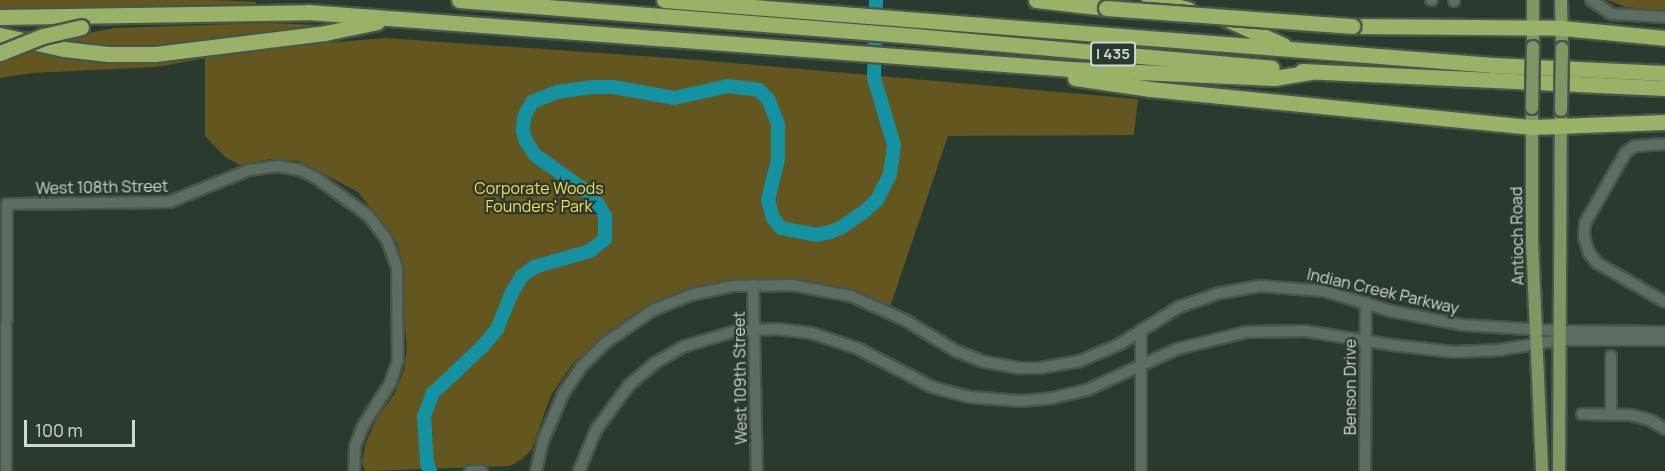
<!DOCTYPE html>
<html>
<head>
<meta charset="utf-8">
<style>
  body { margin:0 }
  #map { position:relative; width:1665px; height:471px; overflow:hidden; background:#2b3a2e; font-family:Manrope,sans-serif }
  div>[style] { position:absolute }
  .green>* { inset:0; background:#63561f }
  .river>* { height:14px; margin:-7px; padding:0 7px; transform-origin:7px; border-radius:7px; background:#1592a2 }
  .roads { filter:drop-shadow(2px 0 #48554a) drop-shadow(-2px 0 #48554a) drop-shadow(0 2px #48554a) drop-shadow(0 -2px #48554a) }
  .minor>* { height:10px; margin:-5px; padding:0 5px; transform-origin:5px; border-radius:5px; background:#5d6d61 }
  .major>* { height:12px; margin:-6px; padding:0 6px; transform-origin:6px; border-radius:6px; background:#819665 }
  .highway>* { height:15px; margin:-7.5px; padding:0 7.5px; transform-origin:7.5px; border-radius:7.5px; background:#99b267 }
  .bridges { filter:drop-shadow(2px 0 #48554a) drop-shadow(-2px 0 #48554a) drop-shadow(0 2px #48554a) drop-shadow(0 -2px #48554a) }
  .major-bridge>* { height:12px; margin:-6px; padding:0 6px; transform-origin:6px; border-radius:6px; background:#819665 }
  .highway-bridge>* { height:15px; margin:-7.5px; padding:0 7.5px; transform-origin:7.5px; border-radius:7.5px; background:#99b267 }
  span { translate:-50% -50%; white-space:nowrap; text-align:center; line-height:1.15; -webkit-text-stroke:4.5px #2b3a2e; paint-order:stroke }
  .shield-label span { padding:2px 4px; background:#2b3a2e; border:2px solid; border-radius:4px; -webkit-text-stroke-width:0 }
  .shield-label { font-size:15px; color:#cfd9d1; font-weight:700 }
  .street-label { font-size:16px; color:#cfd9d1 }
  .park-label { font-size:16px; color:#fbdb51 }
  .scale { position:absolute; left:24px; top:420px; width:111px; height:27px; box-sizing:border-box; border:3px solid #cfd9d1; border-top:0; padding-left:8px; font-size:18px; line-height:21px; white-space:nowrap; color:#cfd9d1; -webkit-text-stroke:4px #2b3a2e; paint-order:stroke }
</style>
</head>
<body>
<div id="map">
  <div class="green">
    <div style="clip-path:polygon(0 0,214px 0,256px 2px,256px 5px,0 11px)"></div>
    <div style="clip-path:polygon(1607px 0,1665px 0,1665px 11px,1626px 7px)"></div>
    <div style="clip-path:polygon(266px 23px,322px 25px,323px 28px,206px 43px,125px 49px,51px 40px,115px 28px)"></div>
    <div style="clip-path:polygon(385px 38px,699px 60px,1138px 99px,1134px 135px,948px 136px,890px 307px,867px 296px,845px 289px,787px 279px,753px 278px,689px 290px,659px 300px,629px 317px,575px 361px,551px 395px,532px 449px,522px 459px,510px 466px,365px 471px,362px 462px,366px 442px,377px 418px,395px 393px,404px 369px,407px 349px,398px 244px,358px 192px,299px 161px,270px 159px,240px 165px,225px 157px,205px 136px,205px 58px,157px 67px,32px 73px,0 78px,0 61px,28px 49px,206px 55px,206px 58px,302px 45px)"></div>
  </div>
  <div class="river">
    <div style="left:430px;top:471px;width:9px;rotate:-111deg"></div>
    <div style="left:427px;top:463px;width:47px;rotate:-93.7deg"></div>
    <div style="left:424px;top:416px;width:25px;rotate:-69deg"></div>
    <div style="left:433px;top:393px;width:67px;rotate:-43.2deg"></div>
    <div style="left:482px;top:347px;width:23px;rotate:-50deg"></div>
    <div style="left:497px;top:329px;width:38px;rotate:-68deg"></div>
    <div style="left:511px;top:294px;width:21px;rotate:-59deg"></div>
    <div style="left:522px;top:276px;width:15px;rotate:-37deg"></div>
    <div style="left:534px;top:267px;width:58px;rotate:-15.9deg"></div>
    <div style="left:590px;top:251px;width:19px;rotate:-39deg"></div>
    <div style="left:605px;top:239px;width:23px;rotate:-90deg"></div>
    <div style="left:605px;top:216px;width:14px;rotate:-120deg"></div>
    <div style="left:598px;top:204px;width:18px;rotate:-133deg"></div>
    <div style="left:586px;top:191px;width:62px;rotate:-144.8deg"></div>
    <div style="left:535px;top:155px;width:17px;rotate:-123deg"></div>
    <div style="left:526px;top:141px;width:9px;rotate:-108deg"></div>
    <div style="left:523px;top:132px;width:15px;rotate:-86deg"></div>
    <div style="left:524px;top:117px;width:17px;rotate:-62deg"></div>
    <div style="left:532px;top:102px;width:27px;rotate:-22deg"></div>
    <div style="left:557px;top:92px;width:37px;rotate:-8deg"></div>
    <div style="left:594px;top:87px;width:19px"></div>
    <div style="left:613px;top:87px;width:62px;rotate:10.2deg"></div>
    <div style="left:674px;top:98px;width:55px;rotate:-12.5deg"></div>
    <div style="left:728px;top:86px;width:31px;rotate:7deg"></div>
    <div style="left:759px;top:90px;width:13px;rotate:45deg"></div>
    <div style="left:768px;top:99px;width:27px;rotate:68deg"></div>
    <div style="left:778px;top:124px;width:35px;rotate:90deg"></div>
    <div style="left:778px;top:159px;width:42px;rotate:103.7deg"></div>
    <div style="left:768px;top:200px;width:19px;rotate:74deg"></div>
    <div style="left:773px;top:218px;width:13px;rotate:51deg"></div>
    <div style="left:781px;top:228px;width:36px;rotate:11deg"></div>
    <div style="left:816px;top:235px;width:14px;rotate:-12deg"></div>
    <div style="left:830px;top:232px;width:13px;rotate:-23deg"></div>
    <div style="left:842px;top:227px;width:28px;rotate:-35deg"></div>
    <div style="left:865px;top:211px;width:16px;rotate:-43deg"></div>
    <div style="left:877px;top:200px;width:29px;rotate:-63deg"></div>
    <div style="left:890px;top:174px;width:29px;rotate:-82deg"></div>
    <div style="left:894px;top:145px;width:70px;rotate:-106.6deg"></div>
    <div style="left:874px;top:78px;width:78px;rotate:-88.5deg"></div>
  </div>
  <div class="roads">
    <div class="minor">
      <div style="left:1431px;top:0;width:1px"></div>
      <div style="left:1591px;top:0;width:25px;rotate:34deg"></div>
      <div style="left:1612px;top:14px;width:53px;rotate:3.2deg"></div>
      <div style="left:1454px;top:1px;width:1px;rotate:-90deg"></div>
      <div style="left:1665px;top:144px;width:30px;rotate:176deg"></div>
      <div style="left:1635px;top:146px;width:11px;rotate:146deg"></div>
      <div style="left:1626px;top:152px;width:82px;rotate:120deg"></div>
      <div style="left:1585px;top:223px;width:14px;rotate:94deg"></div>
      <div style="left:1584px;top:237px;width:17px;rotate:73deg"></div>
      <div style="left:1589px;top:253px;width:13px;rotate:51deg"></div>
      <div style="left:1597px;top:263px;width:78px;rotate:29.8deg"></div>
      <div style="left:753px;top:285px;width:186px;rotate:88.8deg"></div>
      <div style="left:1141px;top:330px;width:141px;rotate:90deg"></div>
      <div style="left:1611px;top:356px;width:59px;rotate:90deg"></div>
      <div style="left:1582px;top:414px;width:49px;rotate:1.2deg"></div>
      <div style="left:1631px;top:415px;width:20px;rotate:15deg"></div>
      <div style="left:1650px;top:420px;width:17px;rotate:31deg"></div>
      <div style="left:6px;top:471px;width:267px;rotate:-89.8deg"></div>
      <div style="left:7px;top:204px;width:162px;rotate:-0.7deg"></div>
      <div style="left:169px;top:202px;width:86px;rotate:-21.8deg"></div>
      <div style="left:249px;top:170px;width:29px;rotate:-8deg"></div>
      <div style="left:278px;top:166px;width:22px;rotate:10deg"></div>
      <div style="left:300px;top:170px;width:17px;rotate:25deg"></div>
      <div style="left:315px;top:177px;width:67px;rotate:35.8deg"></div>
      <div style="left:369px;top:216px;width:30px;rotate:53deg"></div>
      <div style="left:387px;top:240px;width:30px;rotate:70deg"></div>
      <div style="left:397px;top:268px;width:92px;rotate:89.4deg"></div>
      <div style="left:398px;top:360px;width:23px;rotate:108deg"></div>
      <div style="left:391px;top:382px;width:52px;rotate:122.5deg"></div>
      <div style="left:363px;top:426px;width:22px;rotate:111deg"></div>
      <div style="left:355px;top:447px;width:24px;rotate:92deg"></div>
      <div style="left:470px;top:471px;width:12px"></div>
      <div style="left:536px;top:471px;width:31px;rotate:-77deg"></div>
      <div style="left:543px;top:441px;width:51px;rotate:-66.9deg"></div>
      <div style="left:563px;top:394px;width:32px;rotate:-56deg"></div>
      <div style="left:581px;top:367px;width:34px;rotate:-45deg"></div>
      <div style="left:605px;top:343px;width:58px;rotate:-34.5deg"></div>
      <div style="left:653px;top:310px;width:40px;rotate:-22deg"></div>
      <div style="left:690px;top:295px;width:44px;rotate:-11.8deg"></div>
      <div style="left:733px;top:286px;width:59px;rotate:-1deg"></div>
      <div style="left:792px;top:285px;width:60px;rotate:10.6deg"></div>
      <div style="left:851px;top:296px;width:59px;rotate:24deg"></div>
      <div style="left:905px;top:320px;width:60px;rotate:31.3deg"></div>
      <div style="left:956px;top:351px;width:31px;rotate:21deg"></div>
      <div style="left:985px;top:362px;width:36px;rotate:10deg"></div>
      <div style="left:1020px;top:368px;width:20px"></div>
      <div style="left:1040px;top:368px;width:41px;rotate:-9.9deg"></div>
      <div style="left:1080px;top:361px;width:43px;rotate:-23deg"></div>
      <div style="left:1120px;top:344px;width:70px;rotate:-32.1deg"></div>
      <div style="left:1179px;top:307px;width:43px;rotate:-18.9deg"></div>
      <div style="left:1220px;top:293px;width:41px;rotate:-9.9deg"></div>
      <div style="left:1260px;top:286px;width:64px;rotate:4.5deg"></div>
      <div style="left:1324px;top:291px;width:70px;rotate:16.6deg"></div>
      <div style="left:1391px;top:311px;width:73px;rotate:11deg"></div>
      <div style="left:1463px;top:325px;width:98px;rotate:3.5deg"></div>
      <div style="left:1561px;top:331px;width:104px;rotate:0.6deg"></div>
      <div style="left:579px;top:471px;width:44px;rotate:-67.5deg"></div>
      <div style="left:596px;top:430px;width:56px;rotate:-53.7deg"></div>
      <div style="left:629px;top:385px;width:34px;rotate:-40deg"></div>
      <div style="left:655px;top:363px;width:34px;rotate:-30deg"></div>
      <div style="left:685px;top:346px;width:53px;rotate:-16.4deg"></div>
      <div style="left:736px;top:331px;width:42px;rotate:-2.7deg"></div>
      <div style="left:778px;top:329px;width:33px;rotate:7deg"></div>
      <div style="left:811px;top:333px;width:48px;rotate:18.1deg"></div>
      <div style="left:857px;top:348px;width:85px;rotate:27.5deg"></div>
      <div style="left:932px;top:387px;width:39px;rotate:15deg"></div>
      <div style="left:970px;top:397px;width:50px;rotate:4.6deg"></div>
      <div style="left:1020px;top:401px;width:32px;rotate:-5deg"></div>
      <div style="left:1052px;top:398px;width:36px;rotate:-13deg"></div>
      <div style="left:1087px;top:390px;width:99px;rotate:-24.5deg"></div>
      <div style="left:1177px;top:349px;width:72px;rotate:-13.7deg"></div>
      <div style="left:1247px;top:332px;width:58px;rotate:-1deg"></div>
      <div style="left:1305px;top:331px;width:88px;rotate:9.1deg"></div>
      <div style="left:1392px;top:345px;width:62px;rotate:6.4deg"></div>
      <div style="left:1454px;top:352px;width:45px;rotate:-2.5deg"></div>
      <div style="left:1499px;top:350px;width:62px;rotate:-9.3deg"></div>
      <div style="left:1560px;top:340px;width:105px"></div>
      <div style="left:1365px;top:471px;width:168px;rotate:-89.7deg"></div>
    </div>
    <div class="major">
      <div style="left:1533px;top:0;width:47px;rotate:90deg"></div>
      <div style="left:1561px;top:0;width:48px;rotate:88.8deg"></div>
      <div style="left:1532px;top:108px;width:132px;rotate:90deg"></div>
      <div style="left:1532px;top:240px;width:231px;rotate:87.5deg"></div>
      <div style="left:1559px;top:471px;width:361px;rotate:-89.7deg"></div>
    </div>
    <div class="highway">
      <div style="left:459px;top:0;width:457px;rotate:4.5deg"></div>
      <div style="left:915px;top:36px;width:358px;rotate:5.1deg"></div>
      <div style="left:664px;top:0;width:832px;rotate:4.48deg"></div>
      <div style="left:1493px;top:65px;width:172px;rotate:2.7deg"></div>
      <div style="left:1036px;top:0;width:70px;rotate:6.5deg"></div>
      <div style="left:1149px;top:0;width:40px;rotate:13deg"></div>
      <div style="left:0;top:17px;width:308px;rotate:-0.9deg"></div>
      <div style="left:308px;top:12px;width:764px;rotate:4.28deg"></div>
      <div style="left:1070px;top:69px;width:204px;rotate:2.5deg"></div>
      <div style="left:1274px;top:78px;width:37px;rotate:-9deg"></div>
      <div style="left:1226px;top:19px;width:63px;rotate:24.5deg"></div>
      <div style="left:1352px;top:26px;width:210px;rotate:0.5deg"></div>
      <div style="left:1562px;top:28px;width:103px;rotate:5.5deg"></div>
      <div style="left:0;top:35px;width:66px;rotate:12.3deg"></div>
      <div style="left:64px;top:49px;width:44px;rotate:6.5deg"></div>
      <div style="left:108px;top:54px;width:47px"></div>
      <div style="left:155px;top:54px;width:171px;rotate:-7deg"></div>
      <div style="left:325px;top:33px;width:53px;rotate:-11.9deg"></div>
      <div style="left:1302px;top:71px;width:363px;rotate:2.7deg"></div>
      <div style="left:1075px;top:78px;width:76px;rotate:8.3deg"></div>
      <div style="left:1150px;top:89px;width:384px;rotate:5.7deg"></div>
      <div style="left:1532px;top:127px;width:133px;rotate:-2.2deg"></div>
    </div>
  </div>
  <div class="bridges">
    <div class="major-bridge">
      <div style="left:1532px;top:108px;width:61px;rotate:-89.1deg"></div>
      <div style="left:1561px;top:110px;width:62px;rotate:-89.1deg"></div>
    </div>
    <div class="highway-bridge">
      <div style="left:1106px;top:8px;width:247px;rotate:4.2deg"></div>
      <div style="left:0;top:53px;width:46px;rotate:-21.6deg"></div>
      <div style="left:43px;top:36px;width:39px;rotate:-13deg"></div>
    </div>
  </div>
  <div class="shield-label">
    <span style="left:1113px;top:54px">I 435</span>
  </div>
  <div class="street-label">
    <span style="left:102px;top:187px;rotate:-1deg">West 108th Street</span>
    <span style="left:1517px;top:236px;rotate:-91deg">Antioch Road</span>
    <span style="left:1383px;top:291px;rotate:13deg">Indian Creek Parkway</span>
    <span style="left:740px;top:378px;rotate:-91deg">West 109th Street</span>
    <span style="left:1350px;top:387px;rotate:-90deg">Benson Drive</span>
  </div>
  <div class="park-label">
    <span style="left:539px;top:197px">Corporate Woods<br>Founders' Park</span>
  </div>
  <div class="scale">100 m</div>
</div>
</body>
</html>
